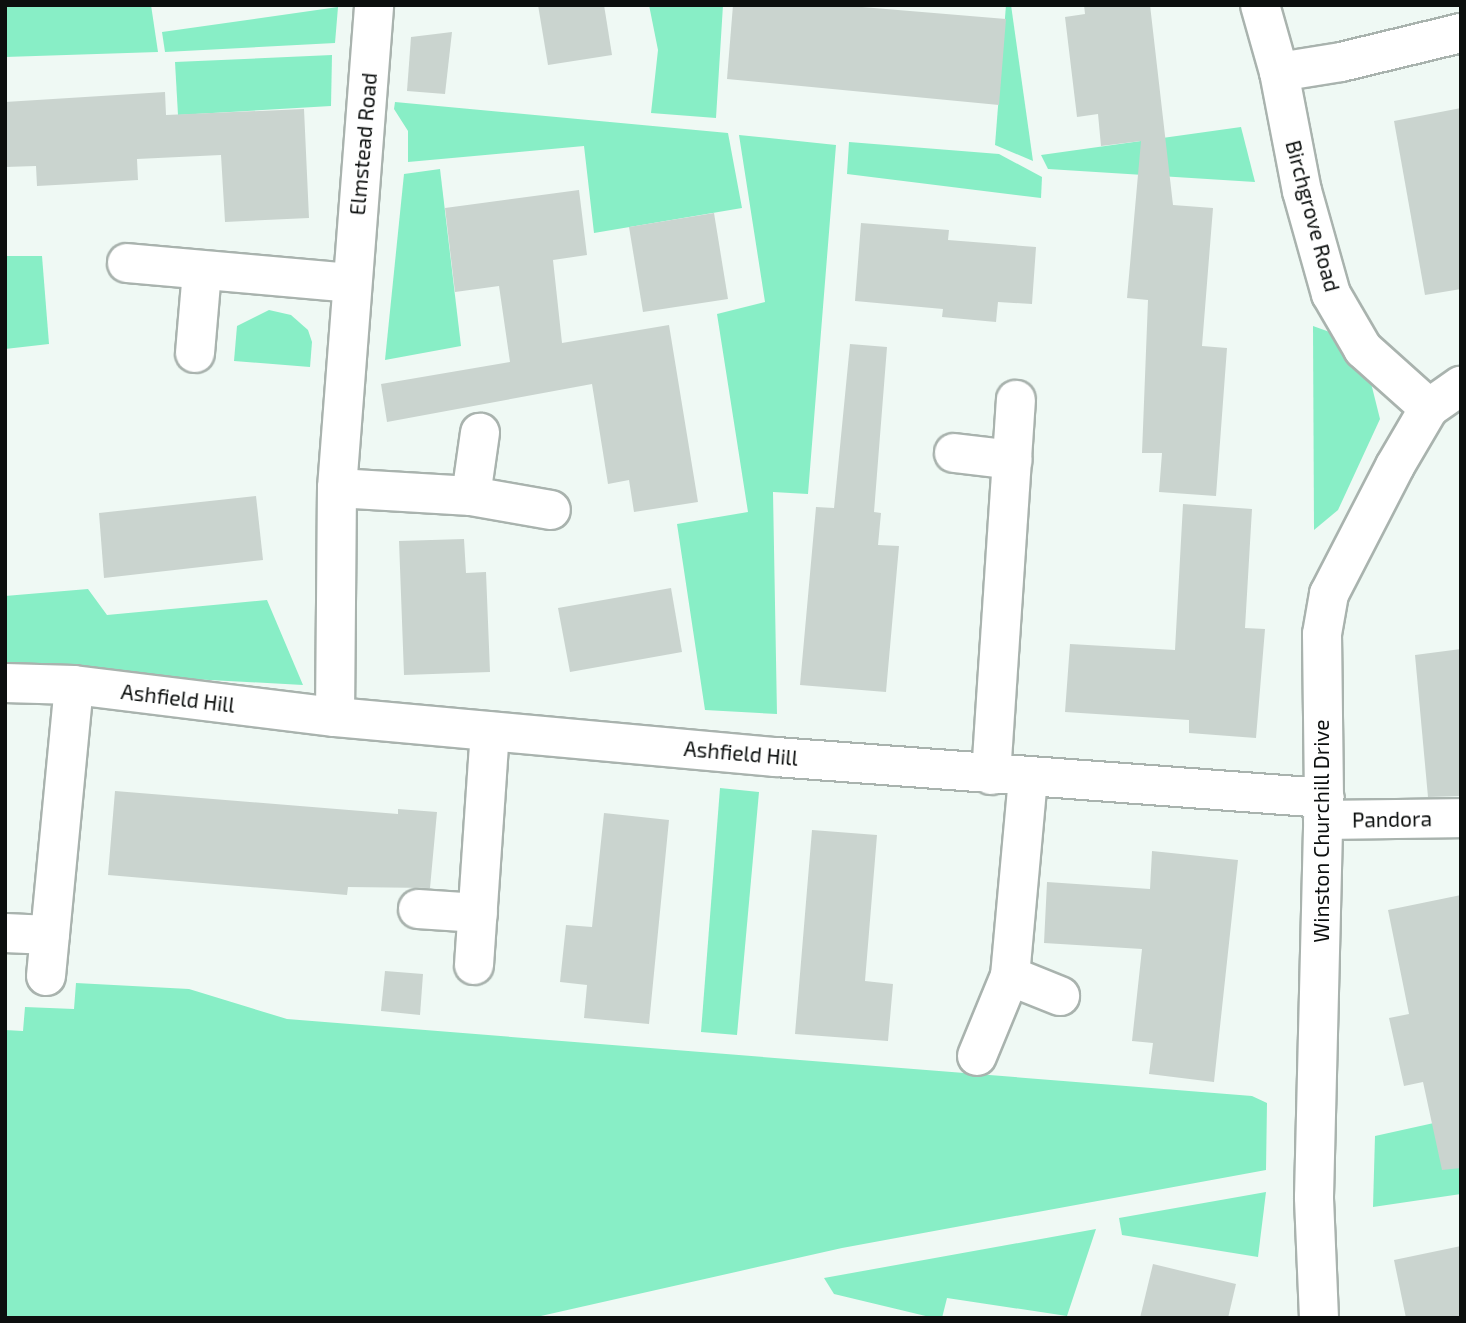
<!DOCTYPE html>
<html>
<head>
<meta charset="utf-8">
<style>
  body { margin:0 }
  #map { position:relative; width:1466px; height:1323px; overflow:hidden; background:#eff9f4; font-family:"Exo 2",sans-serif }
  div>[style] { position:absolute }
  .green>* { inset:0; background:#88eec6 }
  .building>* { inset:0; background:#cad4cf }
  .roads { filter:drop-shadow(2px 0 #a9b3ae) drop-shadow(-2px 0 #a9b3ae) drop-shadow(0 2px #a9b3ae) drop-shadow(0 -2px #a9b3ae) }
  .street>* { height:38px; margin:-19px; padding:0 19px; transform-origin:19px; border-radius:19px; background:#fff }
  .secondary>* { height:38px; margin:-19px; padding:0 19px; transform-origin:19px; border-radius:19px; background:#fff }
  span { translate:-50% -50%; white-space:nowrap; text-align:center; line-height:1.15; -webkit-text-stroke:7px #fff; paint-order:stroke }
  .street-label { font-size:21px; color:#0c0f0e }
  .frame { position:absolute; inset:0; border:7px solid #0c0f0e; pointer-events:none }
</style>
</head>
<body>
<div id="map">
  <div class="green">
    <div style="clip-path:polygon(5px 5px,151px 5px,158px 52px,5px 57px)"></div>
    <div style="clip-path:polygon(649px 5px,723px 5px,716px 118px,651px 113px,658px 50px)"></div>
    <div style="clip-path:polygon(1006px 5px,1011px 5px,1033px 161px,995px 145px)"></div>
    <div style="clip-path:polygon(338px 7px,335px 43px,165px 52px,162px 32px)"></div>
    <div style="clip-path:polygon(332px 55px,331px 106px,178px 115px,175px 62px)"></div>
    <div style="clip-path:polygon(395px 102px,728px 133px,742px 208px,594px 233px,584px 146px,408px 162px,408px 131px,394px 109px)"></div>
    <div style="clip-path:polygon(1241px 127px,1255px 182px,1048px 169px,1041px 155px)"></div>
    <div style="clip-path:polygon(739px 135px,836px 145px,808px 494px,773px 492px,777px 714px,705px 710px,677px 524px,748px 512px,717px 314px,765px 302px)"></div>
    <div style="clip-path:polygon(849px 142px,999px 154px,1042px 177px,1041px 198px,847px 174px)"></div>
    <div style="clip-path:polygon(440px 169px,461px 346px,385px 360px,404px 174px)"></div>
    <div style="clip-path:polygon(5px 256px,42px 256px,49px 344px,5px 349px)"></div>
    <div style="clip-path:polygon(269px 310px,291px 315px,308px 330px,312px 342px,310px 367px,234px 361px,237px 326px)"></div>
    <div style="clip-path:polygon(1313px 326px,1338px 335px,1369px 375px,1380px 419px,1338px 510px,1314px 530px)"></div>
    <div style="clip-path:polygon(88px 589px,107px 615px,267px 600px,303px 685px,5px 669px,5px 596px)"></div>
    <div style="clip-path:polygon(720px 788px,759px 792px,737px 1035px,701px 1032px)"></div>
    <div style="clip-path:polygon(76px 983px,189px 989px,287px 1019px,1252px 1096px,1267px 1103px,1266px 1170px,842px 1248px,532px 1318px,5px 1318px,5px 1030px,23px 1031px,25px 1007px,74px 1009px)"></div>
    <div style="clip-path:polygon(1461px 1117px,1461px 1194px,1373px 1207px,1375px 1136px)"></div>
    <div style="clip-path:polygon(1266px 1192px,1258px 1257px,1122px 1235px,1119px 1218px)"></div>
    <div style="clip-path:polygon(1096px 1229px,1067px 1316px,947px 1298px,942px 1318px,934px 1318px,834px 1294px,824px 1278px)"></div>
  </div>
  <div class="building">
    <div style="clip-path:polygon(538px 5px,604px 5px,612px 55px,548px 65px)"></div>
    <div style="clip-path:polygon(733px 5px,838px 5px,1006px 19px,999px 105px,727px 79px)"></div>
    <div style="clip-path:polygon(1084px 5px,1150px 5px,1173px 205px,1213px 208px,1202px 346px,1227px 348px,1216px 496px,1159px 492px,1162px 453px,1142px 453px,1148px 300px,1127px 298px,1141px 141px,1101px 146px,1098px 114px,1077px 117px,1065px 17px,1085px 14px)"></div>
    <div style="clip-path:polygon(452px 32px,445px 94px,407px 91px,411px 37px)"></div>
    <div style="clip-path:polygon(165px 92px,166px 115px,304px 109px,309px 218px,225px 222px,221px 155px,137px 159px,138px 180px,74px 184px,37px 186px,36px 166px,5px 167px,5px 102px)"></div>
    <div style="clip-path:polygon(1461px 108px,1461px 289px,1425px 295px,1394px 121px)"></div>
    <div style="clip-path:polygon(579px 190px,587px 255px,553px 260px,562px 343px,669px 325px,698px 502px,634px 512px,629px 480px,608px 484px,592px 384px,387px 422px,381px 384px,510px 362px,499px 286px,455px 292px,445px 208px)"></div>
    <div style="clip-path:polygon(714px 213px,728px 299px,643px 312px,629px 227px)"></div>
    <div style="clip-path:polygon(861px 223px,949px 230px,948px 240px,1036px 247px,1032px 304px,998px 302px,996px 322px,942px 317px,943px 309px,855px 301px)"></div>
    <div style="clip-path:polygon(850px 344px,887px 347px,874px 512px,881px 513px,878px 545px,899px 546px,886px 692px,800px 685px,816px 507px,834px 508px)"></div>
    <div style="clip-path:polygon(256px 496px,263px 560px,104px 578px,99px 513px)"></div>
    <div style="clip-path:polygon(1183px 504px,1252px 509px,1245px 628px,1265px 629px,1256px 738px,1189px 733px,1189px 720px,1065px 712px,1070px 644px,1175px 650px)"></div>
    <div style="clip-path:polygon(464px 539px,466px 573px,486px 572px,490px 672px,404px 675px,399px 541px)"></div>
    <div style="clip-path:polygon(671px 588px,682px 652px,570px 672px,558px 608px)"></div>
    <div style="clip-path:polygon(1461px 649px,1461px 796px,1428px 797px,1415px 655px)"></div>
    <div style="clip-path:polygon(115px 791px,398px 814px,398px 809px,437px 812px,430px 888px,348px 887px,347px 895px,108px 875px)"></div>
    <div style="clip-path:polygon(604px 813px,669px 820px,649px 1024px,584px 1018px,587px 985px,560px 982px,566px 925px,592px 927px)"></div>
    <div style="clip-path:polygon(812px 830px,877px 835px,865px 981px,893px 984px,888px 1041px,795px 1034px)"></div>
    <div style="clip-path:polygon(1152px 851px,1238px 860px,1214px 1082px,1149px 1074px,1153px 1043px,1132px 1041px,1142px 949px,1044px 943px,1047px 882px,1150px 889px)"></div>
    <div style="clip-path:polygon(1461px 895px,1461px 1168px,1442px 1170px,1423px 1082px,1404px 1086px,1389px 1018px,1409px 1014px,1388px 910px)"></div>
    <div style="clip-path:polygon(385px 971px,423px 974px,420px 1015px,381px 1011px)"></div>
    <div style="clip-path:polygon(1461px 1246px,1461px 1318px,1406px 1318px,1394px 1260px)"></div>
    <div style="clip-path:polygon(1153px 1264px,1236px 1284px,1228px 1318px,1140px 1318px)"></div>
  </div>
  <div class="roads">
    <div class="street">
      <div style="left:1260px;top:5px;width:70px;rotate:74.2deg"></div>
      <div style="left:1279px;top:72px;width:121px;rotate:79.1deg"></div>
      <div style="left:1302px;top:191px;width:107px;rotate:74.3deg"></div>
      <div style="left:1331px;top:294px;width:64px;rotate:59.8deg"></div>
      <div style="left:1363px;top:349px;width:89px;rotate:41.8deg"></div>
      <div style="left:1279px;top:72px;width:63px;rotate:-9.2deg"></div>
      <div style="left:1341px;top:62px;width:123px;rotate:-13.6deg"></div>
      <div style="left:127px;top:263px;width:225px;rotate:5.1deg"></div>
      <div style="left:195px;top:353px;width:82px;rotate:-85.1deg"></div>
      <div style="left:954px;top:453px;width:59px;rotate:6.8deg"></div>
      <div style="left:337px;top:488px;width:134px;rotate:3.4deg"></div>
      <div style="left:471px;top:496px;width:81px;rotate:9.9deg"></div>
      <div style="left:471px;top:496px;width:64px;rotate:-81.9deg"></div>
      <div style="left:5px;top:683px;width:69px;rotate:1.7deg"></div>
      <div style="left:74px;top:685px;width:263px;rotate:7deg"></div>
      <div style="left:335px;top:717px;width:443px;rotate:5.2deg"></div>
      <div style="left:776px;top:757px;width:550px;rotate:4.28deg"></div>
      <div style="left:335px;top:717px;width:229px;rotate:-89.5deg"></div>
      <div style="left:337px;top:488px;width:484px;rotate:-85.6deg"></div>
      <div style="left:991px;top:775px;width:376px;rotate:-86.2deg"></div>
      <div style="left:1323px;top:820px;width:138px;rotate:-0.8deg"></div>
      <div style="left:418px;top:909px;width:60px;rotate:3.8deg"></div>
      <div style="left:5px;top:933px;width:45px;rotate:2.5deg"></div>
      <div style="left:474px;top:965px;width:234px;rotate:-86.1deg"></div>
      <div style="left:46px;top:976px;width:292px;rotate:-84.5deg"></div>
      <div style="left:1010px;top:976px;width:54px;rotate:21.8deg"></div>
      <div style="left:977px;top:1056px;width:87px;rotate:-67.6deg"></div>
      <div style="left:1010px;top:976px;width:200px;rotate:-84.8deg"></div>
    </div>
    <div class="secondary">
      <div style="left:1319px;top:1318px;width:121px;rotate:-92.4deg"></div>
      <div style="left:1314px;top:1197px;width:399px;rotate:-88.6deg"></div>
      <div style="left:1324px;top:798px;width:164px;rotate:-90.7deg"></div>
      <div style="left:1322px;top:634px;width:41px;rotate:-80.1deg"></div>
      <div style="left:1329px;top:594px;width:144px;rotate:-62.7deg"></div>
      <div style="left:1395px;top:466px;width:67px;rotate:-59.6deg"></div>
      <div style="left:1429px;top:408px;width:39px;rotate:-35deg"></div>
    </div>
  </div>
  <div class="street-label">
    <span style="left:363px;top:144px;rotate:-85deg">Elmstead Road</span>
    <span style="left:1313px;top:216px;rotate:75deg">Birchgrove Road</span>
    <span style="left:178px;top:698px;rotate:7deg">Ashfield Hill</span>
    <span style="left:741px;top:753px;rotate:5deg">Ashfield Hill</span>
    <span style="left:1392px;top:819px;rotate:-1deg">Pandora</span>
    <span style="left:1321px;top:831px;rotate:-90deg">Winston Churchill Drive</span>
  </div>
  <div class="frame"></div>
</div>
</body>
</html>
